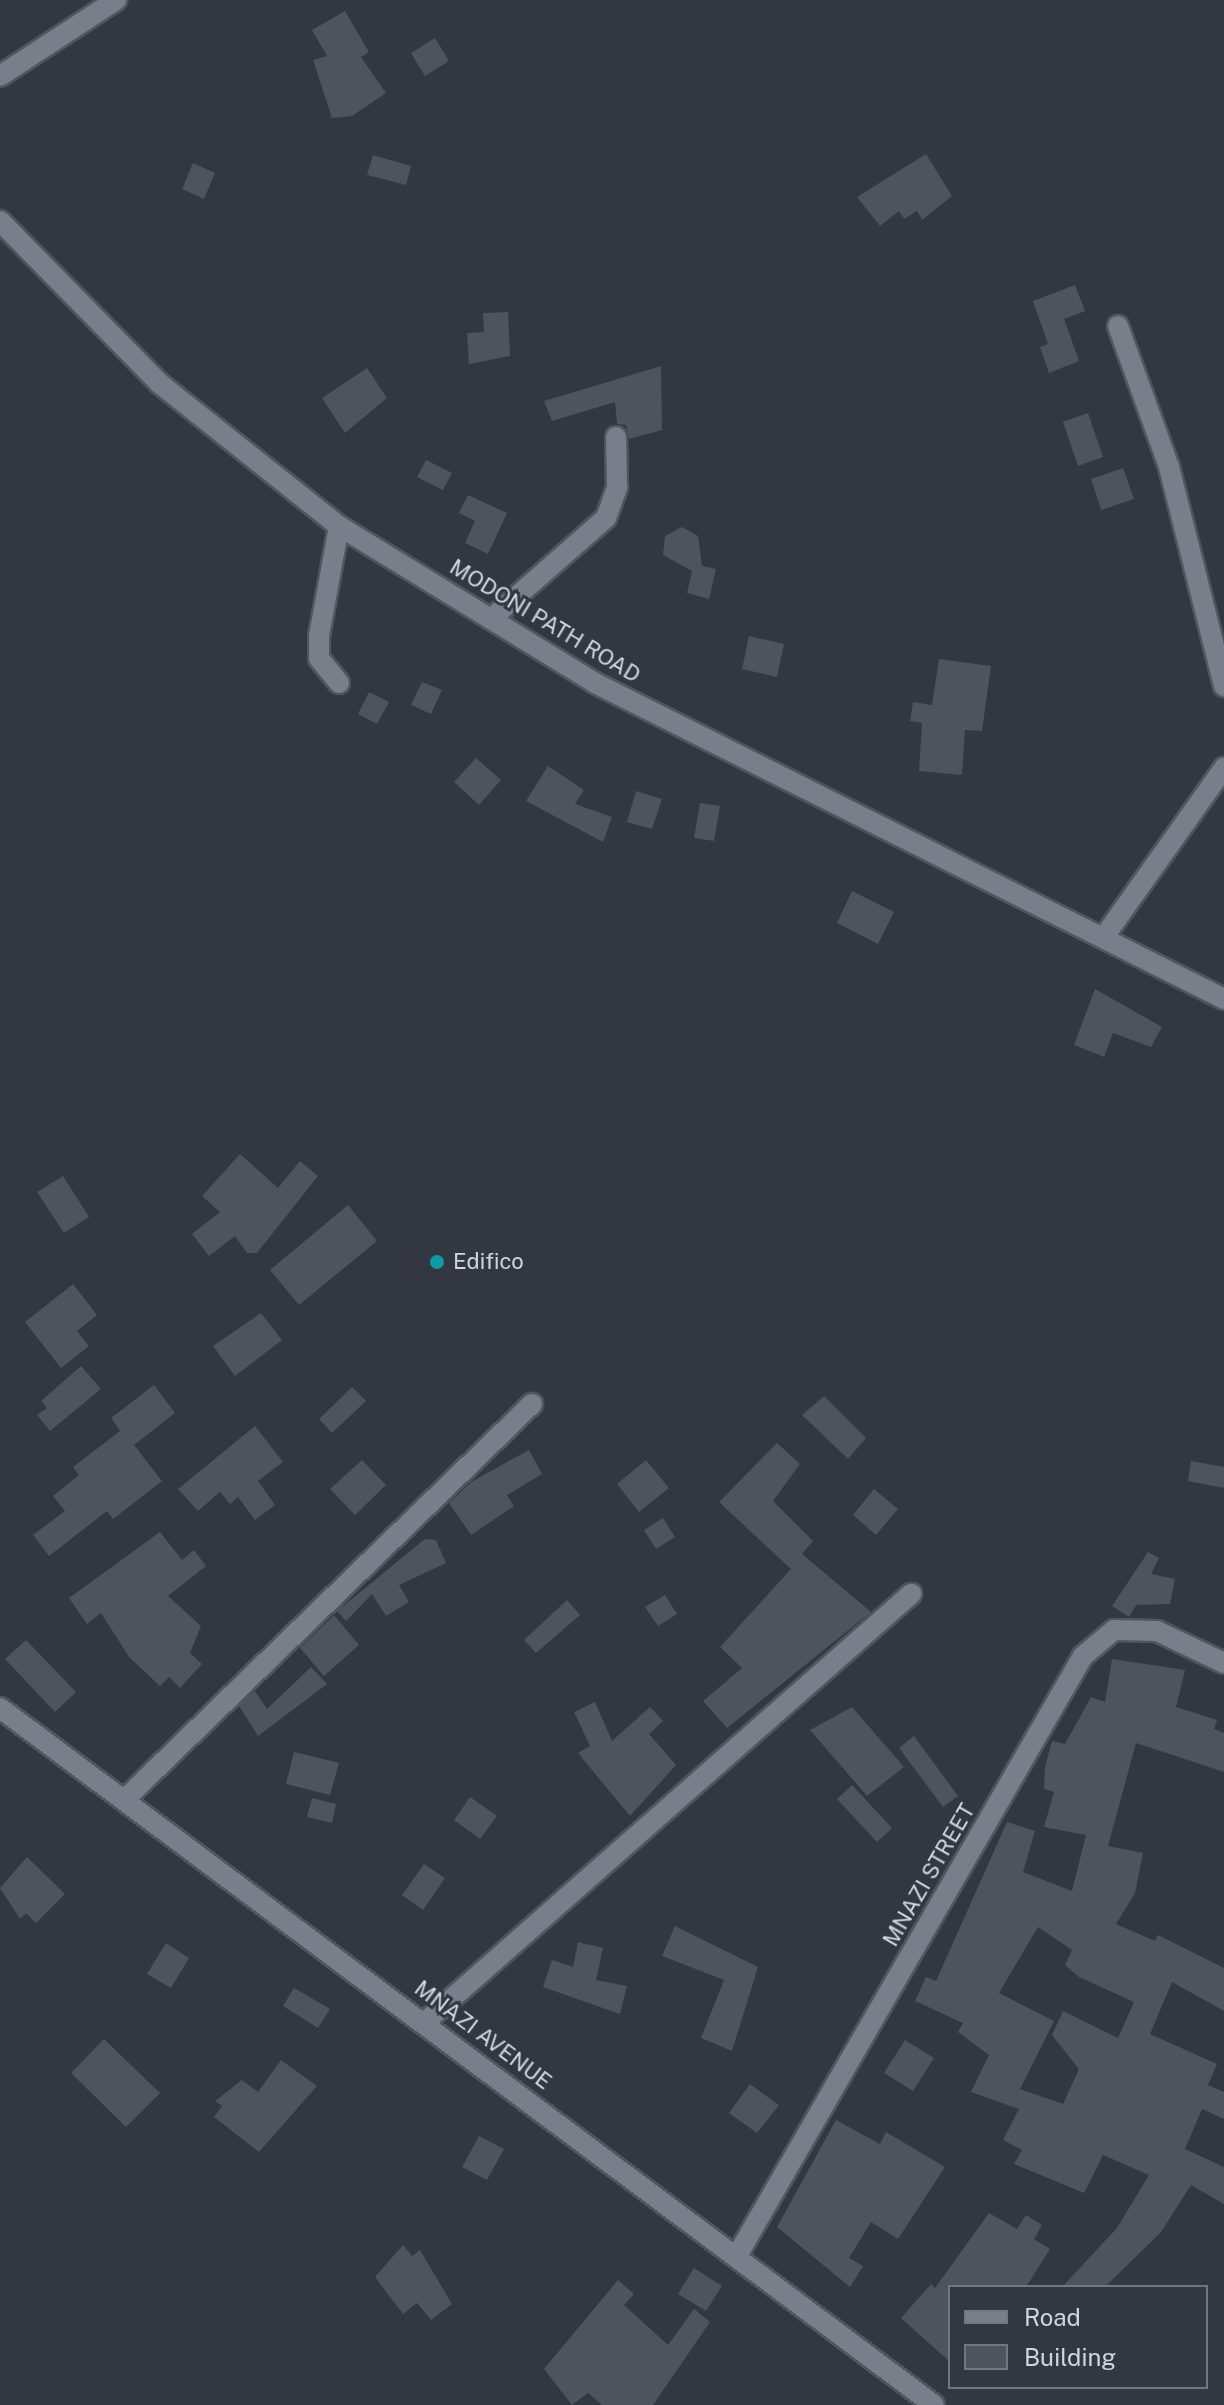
<!DOCTYPE html>
<html>
<head>
<meta charset="utf-8">
<style>
  body { margin:0 }
  #map { position:relative; width:1224px; height:2405px; overflow:hidden; background:#323741; font-family:"Public Sans",sans-serif }
  div>[style] { position:absolute }
  .building>* { inset:0; background:#4e535e }
  .roads { filter:drop-shadow(2px 0 #51555d) drop-shadow(-2px 0 #51555d) drop-shadow(0 2px #51555d) drop-shadow(0 -2px #51555d) }
  .street>* { height:20px; margin:-10px; padding:0 10px; transform-origin:10px; border-radius:10px; background:#787e8a }
  .dots>* { width:22px; height:22px; translate:-50% -50%; box-sizing:border-box; border:4px solid #323741; border-radius:50% }
  span { translate:-50% -50%; white-space:nowrap; text-align:center; line-height:1.15; -webkit-text-stroke:6px #323741; paint-order:stroke }
  .street-label { font-size:22px; color:#d2d5dc }
  .poi-label { font-size:22px; color:#d2d5dc }
  .left { translate:0 -50%; text-align:left }
  .legend { position:absolute; left:948px; top:2285px; width:260px; height:104px; box-sizing:border-box; background:#323741; border:2px solid #72767f; margin:0; padding:10px 14px; list-style:none; font-size:24px; color:#d2d5dc }
  .legend li { display:flex; align-items:center; gap:16px; height:40px }
  .legend b { width:40px; border:2px solid #72767f }
</style>
</head>
<body>
<div id="map">
  <div class="building">
    <div style="clip-path:polygon(345px 11px,369px 52px,361px 57px,386px 93px,352px 116px,332px 118px,313px 60px,327px 56px,312px 30px)"></div>
    <div style="clip-path:polygon(435px 38px,449px 61px,425px 76px,411px 53px)"></div>
    <div style="clip-path:polygon(926px 154px,952px 196px,922px 220px,917px 211px,904px 219px,899px 211px,880px 226px,857px 197px)"></div>
    <div style="clip-path:polygon(373px 155px,411px 166px,406px 185px,367px 175px)"></div>
    <div style="clip-path:polygon(193px 163px,215px 173px,204px 199px,182px 189px)"></div>
    <div style="clip-path:polygon(1075px 285px,1085px 311px,1064px 319px,1079px 361px,1049px 373px,1040px 347px,1048px 344px,1033px 301px)"></div>
    <div style="clip-path:polygon(508px 312px,510px 356px,469px 364px,467px 333px,484px 332px,483px 313px)"></div>
    <div style="clip-path:polygon(661px 366px,662px 430px,629px 439px,626px 425px,617px 424px,615px 402px,552px 421px,544px 401px)"></div>
    <div style="clip-path:polygon(367px 368px,387px 398px,345px 433px,322px 398px)"></div>
    <div style="clip-path:polygon(1088px 413px,1103px 457px,1078px 466px,1063px 422px)"></div>
    <div style="clip-path:polygon(426px 460px,452px 473px,443px 490px,417px 477px)"></div>
    <div style="clip-path:polygon(1123px 468px,1134px 499px,1101px 510px,1091px 479px)"></div>
    <div style="clip-path:polygon(468px 495px,507px 513px,488px 554px,465px 543px,475px 521px,459px 513px)"></div>
    <div style="clip-path:polygon(682px 527px,698px 536px,702px 566px,716px 569px,709px 599px,687px 593px,692px 571px,663px 555px,665px 536px)"></div>
    <div style="clip-path:polygon(749px 636px,784px 644px,777px 677px,742px 669px)"></div>
    <div style="clip-path:polygon(939px 659px,991px 666px,982px 731px,965px 730px,962px 775px,919px 771px,922px 723px,910px 721px,913px 702px,932px 705px)"></div>
    <div style="clip-path:polygon(422px 682px,442px 690px,431px 714px,411px 705px)"></div>
    <div style="clip-path:polygon(369px 692px,389px 702px,377px 724px,358px 714px)"></div>
    <div style="clip-path:polygon(476px 758px,501px 780px,479px 805px,454px 782px)"></div>
    <div style="clip-path:polygon(548px 766px,584px 790px,575px 804px,612px 817px,603px 842px,526px 801px)"></div>
    <div style="clip-path:polygon(636px 791px,662px 799px,652px 829px,627px 822px)"></div>
    <div style="clip-path:polygon(700px 803px,720px 806px,714px 841px,694px 838px)"></div>
    <div style="clip-path:polygon(852px 891px,894px 912px,878px 944px,837px 923px)"></div>
    <div style="clip-path:polygon(1095px 989px,1162px 1027px,1151px 1047px,1113px 1033px,1104px 1057px,1074px 1045px)"></div>
    <div style="clip-path:polygon(240px 1154px,278px 1188px,300px 1161px,318px 1176px,257px 1253px,247px 1253px,235px 1236px,209px 1256px,192px 1234px,220px 1212px,202px 1196px)"></div>
    <div style="clip-path:polygon(63px 1176px,89px 1217px,64px 1233px,37px 1192px)"></div>
    <div style="clip-path:polygon(348px 1205px,377px 1241px,299px 1305px,270px 1270px)"></div>
    <div style="clip-path:polygon(73px 1284px,97px 1315px,77px 1331px,89px 1346px,61px 1368px,25px 1322px)"></div>
    <div style="clip-path:polygon(261px 1313px,282px 1340px,235px 1376px,213px 1346px)"></div>
    <div style="clip-path:polygon(81px 1366px,101px 1389px,50px 1431px,37px 1415px,47px 1408px,41px 1401px)"></div>
    <div style="clip-path:polygon(154px 1385px,175px 1413px,134px 1445px,162px 1481px,113px 1519px,107px 1511px,49px 1556px,33px 1535px,65px 1511px,53px 1496px,79px 1475px,73px 1467px,120px 1431px,111px 1418px)"></div>
    <div style="clip-path:polygon(352px 1387px,366px 1401px,332px 1433px,319px 1419px)"></div>
    <div style="clip-path:polygon(824px 1396px,866px 1438px,848px 1459px,802px 1415px)"></div>
    <div style="clip-path:polygon(255px 1426px,283px 1462px,258px 1481px,275px 1505px,255px 1520px,238px 1497px,230px 1504px,220px 1492px,198px 1511px,178px 1489px)"></div>
    <div style="clip-path:polygon(777px 1443px,800px 1464px,773px 1501px,813px 1541px,802px 1554px,871px 1612px,727px 1728px,703px 1701px,742px 1668px,720px 1647px,791px 1569px,719px 1502px)"></div>
    <div style="clip-path:polygon(529px 1450px,542px 1474px,507px 1495px,514px 1506px,471px 1535px,449px 1503px,471px 1482px)"></div>
    <div style="clip-path:polygon(362px 1460px,386px 1485px,355px 1515px,330px 1489px)"></div>
    <div style="clip-path:polygon(646px 1460px,669px 1488px,639px 1512px,617px 1484px)"></div>
    <div style="clip-path:polygon(1191px 1461px,1224px 1467px,1224px 1488px,1188px 1481px)"></div>
    <div style="clip-path:polygon(874px 1489px,898px 1509px,876px 1535px,853px 1515px)"></div>
    <div style="clip-path:polygon(663px 1518px,675px 1537px,656px 1549px,644px 1530px)"></div>
    <div style="clip-path:polygon(160px 1532px,182px 1560px,194px 1550px,206px 1566px,168px 1596px,201px 1626px,190px 1653px,202px 1664px,180px 1688px,169px 1677px,160px 1686px,129px 1657px,101px 1613px,87px 1624px,69px 1598px)"></div>
    <div style="clip-path:polygon(425px 1539px,436px 1540px,446px 1563px,399px 1585px,409px 1602px,386px 1616px,372px 1594px,346px 1621px,337px 1611px)"></div>
    <div style="clip-path:polygon(1148px 1552px,1159px 1558px,1151px 1574px,1175px 1579px,1170px 1604px,1136px 1605px,1129px 1617px,1112px 1606px)"></div>
    <div style="clip-path:polygon(665px 1595px,677px 1614px,658px 1626px,645px 1607px)"></div>
    <div style="clip-path:polygon(567px 1600px,580px 1615px,536px 1653px,524px 1640px)"></div>
    <div style="clip-path:polygon(334px 1615px,359px 1645px,324px 1676px,300px 1648px)"></div>
    <div style="clip-path:polygon(26px 1640px,76px 1692px,55px 1712px,5px 1659px)"></div>
    <div style="clip-path:polygon(evenodd,1112px 1659px,1185px 1670px,1176px 1707px,1217px 1720px,1214px 1729px,1224px 1733px,1224px 1772px,1136px 1743px,1108px 1846px,1143px 1853px,1135px 1893px,1116px 1924px,1155px 1941px,1158px 1935px,1224px 1968px,1224px 2011px,1172px 1982px,1150px 2034px,1217px 2064px,1208px 2085px,1224px 2092px,1224px 2119px,1202px 2109px,1185px 2149px,1224px 2167px,1224px 2204px,1191px 2185px,1161px 2232px,1105px 2287px,1062px 2287px,1117px 2228px,1149px 2175px,1103px 2155px,1084px 2193px,1014px 2164px,1022px 2150px,1003px 2140px,1019px 2109px,971px 2092px,989px 2055px,958px 2032px,963px 2023px,915px 2001px,926px 1977px,936px 1981px,1007px 1822px,1035px 1831px,1023px 1872px,1072px 1891px,1086px 1835px,1044px 1827px,1054px 1792px,1044px 1789px,1045px 1767px,1052px 1741px,1065px 1744px,1091px 1697px,1105px 1702px,1112px 1659px,1038px 1927px,1072px 1950px,1065px 1965px,1079px 1977px,1134px 2002px,1118px 2038px,1063px 2011px,1052px 2035px,1079px 2069px,1063px 2104px,1020px 2089px,1054px 2021px,999px 1993px,1038px 1927px)"></div>
    <div style="clip-path:polygon(311px 1667px,327px 1684px,258px 1736px,239px 1706px,255px 1691px,267px 1709px)"></div>
    <div style="clip-path:polygon(595px 1702px,612px 1741px,650px 1707px,663px 1721px,649px 1734px,676px 1765px,630px 1816px,578px 1753px,590px 1746px,574px 1712px)"></div>
    <div style="clip-path:polygon(852px 1707px,904px 1767px,867px 1796px,810px 1730px)"></div>
    <div style="clip-path:polygon(914px 1736px,958px 1796px,943px 1807px,899px 1748px)"></div>
    <div style="clip-path:polygon(294px 1752px,339px 1763px,330px 1795px,286px 1784px)"></div>
    <div style="clip-path:polygon(852px 1785px,892px 1828px,877px 1842px,837px 1799px)"></div>
    <div style="clip-path:polygon(470px 1797px,497px 1816px,480px 1839px,454px 1820px)"></div>
    <div style="clip-path:polygon(312px 1798px,336px 1804px,332px 1823px,307px 1817px)"></div>
    <div style="clip-path:polygon(27px 1857px,65px 1894px,36px 1923px,26px 1913px,20px 1919px,0 1888px)"></div>
    <div style="clip-path:polygon(424px 1864px,445px 1878px,423px 1910px,402px 1895px)"></div>
    <div style="clip-path:polygon(675px 1926px,758px 1967px,732px 2051px,701px 2038px,724px 1980px,662px 1956px)"></div>
    <div style="clip-path:polygon(578px 1942px,603px 1948px,596px 1980px,627px 1986px,620px 2014px,543px 1987px,552px 1960px,573px 1967px)"></div>
    <div style="clip-path:polygon(166px 1943px,189px 1958px,171px 1988px,147px 1974px)"></div>
    <div style="clip-path:polygon(294px 1988px,330px 2009px,318px 2028px,283px 2006px)"></div>
    <div style="clip-path:polygon(104px 2039px,160px 2093px,126px 2127px,71px 2073px)"></div>
    <div style="clip-path:polygon(905px 2040px,934px 2058px,913px 2091px,884px 2073px)"></div>
    <div style="clip-path:polygon(281px 2060px,317px 2086px,259px 2152px,214px 2117px,222px 2106px,215px 2101px,242px 2080px,258px 2092px)"></div>
    <div style="clip-path:polygon(750px 2084px,779px 2105px,757px 2133px,729px 2113px)"></div>
    <div style="clip-path:polygon(836px 2120px,880px 2144px,886px 2132px,945px 2167px,898px 2239px,871px 2222px,849px 2258px,863px 2266px,850px 2287px,777px 2227px)"></div>
    <div style="clip-path:polygon(479px 2136px,504px 2149px,487px 2180px,462px 2167px)"></div>
    <div style="clip-path:polygon(989px 2213px,1017px 2229px,1026px 2215px,1042px 2225px,1034px 2239px,1050px 2249px,1026px 2287px,950px 2287px,950px 2362px,901px 2318px,931px 2284px,935px 2288px)"></div>
    <div style="clip-path:polygon(403px 2245px,412px 2256px,420px 2250px,452px 2304px,431px 2320px,417px 2303px,403px 2314px,375px 2277px)"></div>
    <div style="clip-path:polygon(694px 2268px,722px 2286px,706px 2311px,678px 2294px)"></div>
    <div style="clip-path:polygon(618px 2280px,634px 2294px,624px 2305px,668px 2345px,694px 2309px,710px 2322px,653px 2405px,602px 2405px,588px 2393px,572px 2405px,544px 2369px)"></div>
  </div>
  <div class="roads">
    <div class="street">
      <div style="left:0;top:76px;width:139px;rotate:-33.2deg"></div>
      <div style="left:0;top:221px;width:227px;rotate:45.5deg"></div>
      <div style="left:159px;top:383px;width:230px;rotate:38.5deg"></div>
      <div style="left:339px;top:526px;width:300px;rotate:31.5deg"></div>
      <div style="left:595px;top:683px;width:704px;rotate:26.67deg"></div>
      <div style="left:1118px;top:326px;width:150px;rotate:70.1deg"></div>
      <div style="left:1169px;top:467px;width:226px;rotate:75.9deg"></div>
      <div style="left:492px;top:618px;width:152px;rotate:-41.3deg"></div>
      <div style="left:606px;top:518px;width:33px;rotate:-70deg"></div>
      <div style="left:617px;top:487px;width:50px;rotate:-91.1deg"></div>
      <div style="left:339px;top:683px;width:32px;rotate:-129deg"></div>
      <div style="left:319px;top:658px;width:22px;rotate:-90deg"></div>
      <div style="left:319px;top:636px;width:112px;rotate:-79.7deg"></div>
      <div style="left:1106px;top:934px;width:204px;rotate:-54.6deg"></div>
      <div style="left:0;top:1708px;width:1165px;rotate:36.73deg"></div>
      <div style="left:126px;top:1798px;width:566px;rotate:-44.14deg"></div>
      <div style="left:425px;top:2022px;width:648px;rotate:-41.37deg"></div>
      <div style="left:738px;top:2254px;width:690px;rotate:-60.02deg"></div>
      <div style="left:1083px;top:1656px;width:40px;rotate:-40deg"></div>
      <div style="left:1114px;top:1630px;width:43px;rotate:1.3deg"></div>
      <div style="left:1157px;top:1631px;width:74px;rotate:25.5deg"></div>
    </div>
  </div>
  <div class="dots">
    <div style="left:437px;top:1262px;background:#0f9aa8"></div>
  </div>
  <div class="street-label">
    <span style="left:545px;top:621px;rotate:31deg">MODONI PATH ROAD</span>
    <span style="left:929px;top:1875px;rotate:-60deg">MNAZI STREET</span>
    <span style="left:483px;top:2035px;rotate:37deg">MNAZI AVENUE</span>
  </div>
  <div class="poi-label">
    <span class="left" style="left:453px;top:1262px">Edifico</span>
  </div>
  <ul class="legend">
  <li><b style="height:10px;background:#787e8a"></b>Road</li>
  <li><b style="height:22px;background:#4e535e"></b>Building</li>
  </ul>
</div>
</body>
</html>
